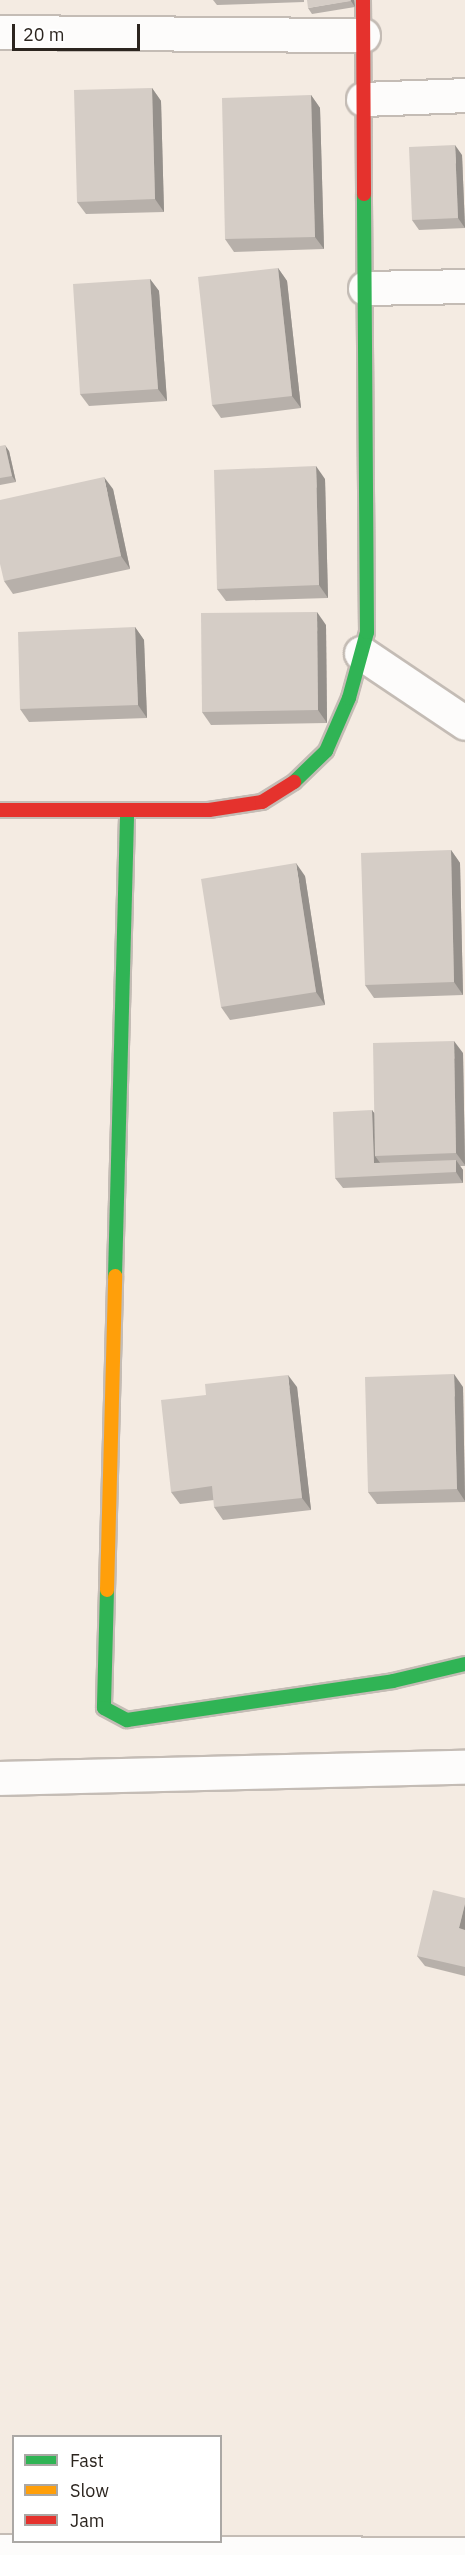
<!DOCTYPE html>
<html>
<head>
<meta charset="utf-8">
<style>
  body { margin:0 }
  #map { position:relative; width:465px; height:2555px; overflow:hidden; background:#f4ebe2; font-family:"IBM Plex Sans",sans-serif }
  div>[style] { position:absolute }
  .roads { filter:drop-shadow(2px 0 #c4bcb5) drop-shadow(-2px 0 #c4bcb5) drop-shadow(0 2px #c4bcb5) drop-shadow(0 -2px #c4bcb5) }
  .street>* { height:33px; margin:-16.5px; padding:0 16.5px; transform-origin:16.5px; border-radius:16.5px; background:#fdfcfb }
  .fast>* { height:14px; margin:-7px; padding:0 7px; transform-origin:7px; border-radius:7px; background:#30b455 }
  .slow>* { height:14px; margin:-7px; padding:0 7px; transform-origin:7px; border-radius:7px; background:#ff9f0a }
  .jam>* { height:14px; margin:-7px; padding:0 7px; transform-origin:7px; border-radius:7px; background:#e5322d }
  .wall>* { inset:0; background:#b7b0aa }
  .shaded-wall>* { inset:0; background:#95908b }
  .building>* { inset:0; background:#d5cdc6 }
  span { translate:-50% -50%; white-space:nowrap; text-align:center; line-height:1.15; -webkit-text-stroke:4.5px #fff; paint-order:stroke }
  .legend { position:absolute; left:12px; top:2435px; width:210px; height:108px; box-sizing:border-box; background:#fff; border:2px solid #aba8a5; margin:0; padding:8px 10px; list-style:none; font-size:18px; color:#2c251f }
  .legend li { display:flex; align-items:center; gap:12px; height:30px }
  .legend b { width:30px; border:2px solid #aba8a5 }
  .scale { position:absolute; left:12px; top:24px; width:128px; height:27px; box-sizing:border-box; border:3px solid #2c251f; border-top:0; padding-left:8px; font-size:18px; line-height:21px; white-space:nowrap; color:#2c251f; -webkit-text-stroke:4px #fff; paint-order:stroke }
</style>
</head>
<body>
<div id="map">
  <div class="roads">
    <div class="street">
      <div style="left:0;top:32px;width:363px;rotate:0.5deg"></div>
      <div style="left:363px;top:99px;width:102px;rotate:-2.2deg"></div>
      <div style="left:365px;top:288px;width:100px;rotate:-1.1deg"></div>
      <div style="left:361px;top:653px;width:125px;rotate:33.9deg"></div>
      <div style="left:0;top:1778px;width:465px;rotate:-1.4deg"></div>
      <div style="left:0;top:2551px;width:465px;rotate:0.4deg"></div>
    </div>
    <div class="fast">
      <div style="left:294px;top:782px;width:45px;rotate:-44.1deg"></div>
      <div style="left:326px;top:751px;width:58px;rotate:-66.5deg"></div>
      <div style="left:349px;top:698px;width:68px;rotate:-74.7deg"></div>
      <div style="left:367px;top:632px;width:438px;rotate:-90.4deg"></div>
      <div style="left:115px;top:1276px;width:465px;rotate:-88.5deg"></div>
      <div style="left:107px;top:1590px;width:118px;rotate:91.5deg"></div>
      <div style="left:104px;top:1708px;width:26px;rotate:28deg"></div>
      <div style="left:127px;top:1720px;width:269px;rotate:-8.3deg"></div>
      <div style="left:393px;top:1681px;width:74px;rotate:-13.3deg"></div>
    </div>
    <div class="slow">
      <div style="left:107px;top:1590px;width:314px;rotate:-88.5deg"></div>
    </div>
    <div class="jam">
      <div style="left:363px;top:0;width:194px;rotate:89.7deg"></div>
      <div style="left:0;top:810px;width:209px"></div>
      <div style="left:209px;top:810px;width:54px;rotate:-8.6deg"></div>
      <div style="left:262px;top:802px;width:38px;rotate:-32deg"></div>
    </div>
  </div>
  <div class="wall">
    <div style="clip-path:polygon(213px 0,304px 0,304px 2px,217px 5px)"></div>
    <div style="clip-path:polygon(354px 0,355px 7px,312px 14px,308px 8px)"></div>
    <div style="clip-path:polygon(152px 88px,161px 101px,164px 212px,86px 214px,77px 202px)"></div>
    <div style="clip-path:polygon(311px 95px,320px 108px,324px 249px,234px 252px,225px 239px)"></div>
    <div style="clip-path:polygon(462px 155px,465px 228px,419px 230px,412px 220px)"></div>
    <div style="clip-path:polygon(278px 268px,287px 281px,301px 408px,221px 418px,212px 405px)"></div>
    <div style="clip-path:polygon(150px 279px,159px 291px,167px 401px,89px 406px,80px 394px)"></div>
    <div style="clip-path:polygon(0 446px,9px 451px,16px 482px,0 485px)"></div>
    <div style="clip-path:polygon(325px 479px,328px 598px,226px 601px,217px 589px)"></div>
    <div style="clip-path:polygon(113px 489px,130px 569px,13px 594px,4px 581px)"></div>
    <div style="clip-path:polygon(326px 625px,327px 723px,211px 725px,202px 712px)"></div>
    <div style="clip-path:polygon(135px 627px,144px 640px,147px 718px,29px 722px,20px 709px)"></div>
    <div style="clip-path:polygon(451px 850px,460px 863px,463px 995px,374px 998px,365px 985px)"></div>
    <div style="clip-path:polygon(305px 876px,325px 1005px,230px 1020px,221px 1007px)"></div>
    <div style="clip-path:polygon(463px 1053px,465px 1166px,460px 1166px,463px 1170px,463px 1183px,343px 1188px,335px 1178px,372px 1110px,374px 1113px)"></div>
    <div style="clip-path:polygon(297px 1387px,311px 1510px,223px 1520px,214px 1507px,214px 1500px,180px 1504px,171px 1492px,206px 1395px)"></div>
    <div style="clip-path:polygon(463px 1387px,465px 1502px,377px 1504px,368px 1492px)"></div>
    <div style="clip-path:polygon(465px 1898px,465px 1976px,425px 1966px,417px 1956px)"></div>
  </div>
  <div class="shaded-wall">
    <div style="clip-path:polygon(350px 0,354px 0,355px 7px,351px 1px)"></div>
    <div style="clip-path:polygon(152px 88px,161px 101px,164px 212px,155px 199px)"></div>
    <div style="clip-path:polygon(311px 95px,320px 108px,324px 249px,315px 237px)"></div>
    <div style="clip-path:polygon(455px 145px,462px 155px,465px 228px,458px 218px)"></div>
    <div style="clip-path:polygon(278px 268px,287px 281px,301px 408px,292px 396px)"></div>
    <div style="clip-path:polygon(150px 279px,159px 291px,167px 401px,158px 389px)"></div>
    <div style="clip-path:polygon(5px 445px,9px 451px,16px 482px,12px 476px)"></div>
    <div style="clip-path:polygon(316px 466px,325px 479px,328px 598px,319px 585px)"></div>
    <div style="clip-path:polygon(104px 477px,113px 489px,130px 569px,121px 556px)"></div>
    <div style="clip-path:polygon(317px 612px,326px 625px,327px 723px,318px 710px)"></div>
    <div style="clip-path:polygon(135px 627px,144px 640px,147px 718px,138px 705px)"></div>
    <div style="clip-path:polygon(451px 850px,460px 863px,463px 995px,454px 982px)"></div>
    <div style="clip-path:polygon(296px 863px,305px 876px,325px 1005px,316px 992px)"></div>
    <div style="clip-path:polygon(454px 1041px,463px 1053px,465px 1165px,456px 1153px)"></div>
    <div style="clip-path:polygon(372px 1110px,379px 1120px,375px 1156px,381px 1164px,374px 1163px)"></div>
    <div style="clip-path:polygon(456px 1160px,463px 1170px,463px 1183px,456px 1172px)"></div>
    <div style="clip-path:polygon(454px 1374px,463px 1387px,465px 1501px,457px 1489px)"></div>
    <div style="clip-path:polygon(288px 1375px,297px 1387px,311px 1510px,302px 1498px)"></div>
    <div style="clip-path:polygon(465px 1904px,465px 1937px,459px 1928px)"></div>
  </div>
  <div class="building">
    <div style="clip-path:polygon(307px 0,350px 0,351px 1px,308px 8px)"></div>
    <div style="clip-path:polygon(152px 88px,155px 199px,77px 202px,74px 90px)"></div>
    <div style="clip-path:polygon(311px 95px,315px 237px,225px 239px,222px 98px)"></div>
    <div style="clip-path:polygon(455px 145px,458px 218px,412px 220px,409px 147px)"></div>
    <div style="clip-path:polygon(278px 268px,292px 396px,212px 405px,198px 277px)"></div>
    <div style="clip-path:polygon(150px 279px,158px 389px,80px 394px,73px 284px)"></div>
    <div style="clip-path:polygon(5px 445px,12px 476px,0 478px,0 446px)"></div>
    <div style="clip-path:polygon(316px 466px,319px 585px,217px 589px,214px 470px)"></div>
    <div style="clip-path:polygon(104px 477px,121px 556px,4px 581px,0 564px,0 500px)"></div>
    <div style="clip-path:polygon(317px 612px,318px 710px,202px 712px,201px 613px)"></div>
    <div style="clip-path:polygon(135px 627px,138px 705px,20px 709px,18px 632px)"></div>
    <div style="clip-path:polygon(451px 850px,454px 982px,365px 985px,361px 853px)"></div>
    <div style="clip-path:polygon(296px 863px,316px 992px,221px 1007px,201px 879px)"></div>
    <div style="clip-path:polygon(454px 1041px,456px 1153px,375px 1156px,373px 1043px)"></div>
    <div style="clip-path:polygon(372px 1110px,374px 1163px,456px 1160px,456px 1172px,335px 1178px,333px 1112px)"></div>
    <div style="clip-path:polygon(454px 1374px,457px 1489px,368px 1492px,365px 1377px)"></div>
    <div style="clip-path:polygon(288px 1375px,302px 1498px,214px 1507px,212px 1486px,171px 1492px,161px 1400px,206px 1395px,205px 1384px)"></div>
    <div style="clip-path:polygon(433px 1890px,465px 1898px,465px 1904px,459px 1928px,465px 1930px,465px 1967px,417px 1956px)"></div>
  </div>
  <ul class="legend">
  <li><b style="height:8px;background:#30b455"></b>Fast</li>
  <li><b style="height:8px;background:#ff9f0a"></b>Slow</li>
  <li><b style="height:8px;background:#e5322d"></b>Jam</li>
  </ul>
  <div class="scale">20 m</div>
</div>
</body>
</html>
